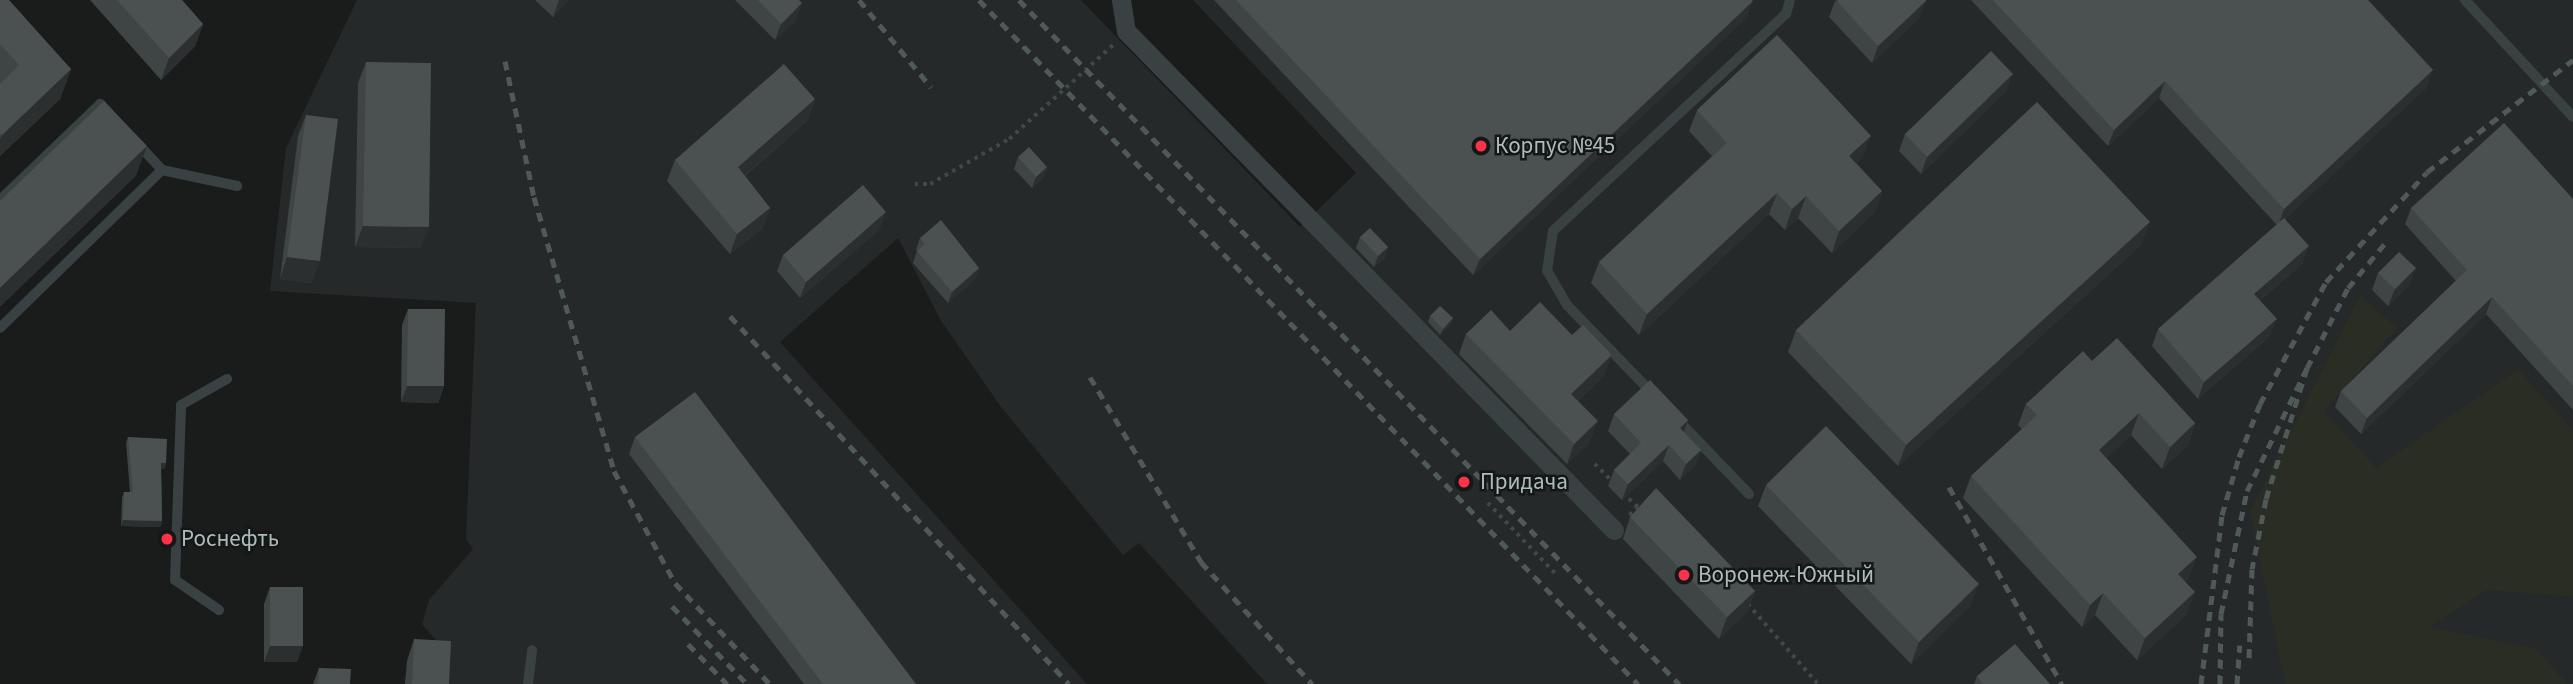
<!DOCTYPE html>
<html>
<head>
<meta charset="utf-8">
<style>
  body { margin:0 }
  #map { position:relative; width:2573px; height:684px; overflow:hidden; background:#1a1c1c; font-family:"Source Sans 3",sans-serif }
  div>[style] { position:absolute }
  .built>* { inset:0; background:#262929 }
  .green>* { inset:0; background:#2a2d23 }
  .path>* { height:3.5px; margin-top:-1.75px; transform-origin:0; background:repeating-linear-gradient(90deg,#404948 0 3.5px,transparent 0 8.5px) }
  .service>* { height:10px; margin:-5px; padding:0 5px; transform-origin:5px; border-radius:5px; background:#3a4142 }
  .minor>* { height:19px; margin:-9.5px; padding:0 9.5px; transform-origin:9.5px; border-radius:9.5px; background:#3a4142 }
  .rail>* { height:5px; margin-top:-2.5px; transform-origin:0; background:repeating-linear-gradient(90deg,#4f5958 0 9px,transparent 0 16px) }
  .wall>* { inset:0; background:#3f4444 }
  .shaded-wall>* { inset:0; background:#2b2f2f }
  .building>* { inset:0; background:#4b5151 }
  .dots>* { width:19px; height:19px; translate:-50% -50%; box-sizing:border-box; border:4px solid #151717; border-radius:50% }
  span { translate:-50% -50%; white-space:nowrap; text-align:center; line-height:1.15; -webkit-text-stroke:5px #151717; paint-order:stroke }
  .poi-label { font-size:23px; color:#acbcbb }
  .left { translate:0 -50%; text-align:left }
</style>
</head>
<body>
<div id="map">
  <div class="built">
    <div style="clip-path:polygon(357px 0,1081px 0,1300px 227px,1356px 173px,1193px 0,2573px 0,2573px 684px,1267px 684px,1139px 543px,1123px 555px,1001px 407px,940px 319px,898px 238px,780px 342px,1087px 684px,405px 684px,407px 661px,443px 648px,422px 624px,429px 600px,473px 549px,466px 539px,476px 303px,270px 291px,286px 148px)"></div>
  </div>
  <div class="green">
    <div style="clip-path:polygon(2360px 295px,2397px 328px,2324px 411px,2376px 468px,2518px 369px,2573px 430px,2573px 597px,2486px 590px,2430px 627px,2534px 648px,2568px 684px,2285px 684px,2250px 512px)"></div>
  </div>
  <div class="path">
    <div style="left:915px;top:184px;width:15px"></div>
    <div style="left:930px;top:184px;width:91px;rotate:-29.7deg"></div>
    <div style="left:1009px;top:139px;width:140px;rotate:-42.1deg"></div>
    <div style="left:1595px;top:464px;width:25px;rotate:45deg"></div>
    <div style="left:1623px;top:493px;width:21px;rotate:43deg"></div>
    <div style="left:1638px;top:507px;width:14px;rotate:135deg"></div>
    <div style="left:1488px;top:503px;width:97px;rotate:46.3deg"></div>
    <div style="left:1748px;top:604px;width:106px;rotate:48.8deg"></div>
  </div>
  <div class="service">
    <div style="left:2465px;top:0;width:159px;rotate:47.3deg"></div>
    <div style="left:138px;top:144px;width:35px;rotate:47deg"></div>
    <div style="left:162px;top:170px;width:77px;rotate:12deg"></div>
    <div style="left:0;top:200px;width:139px;rotate:-43.8deg"></div>
    <div style="left:100px;top:104px;width:11px;rotate:45deg"></div>
    <div style="left:0;top:328px;width:226px;rotate:-44.3deg"></div>
    <div style="left:1652px;top:393px;width:122px;rotate:-134deg"></div>
    <div style="left:1567px;top:305px;width:39px;rotate:-120deg"></div>
    <div style="left:1547px;top:271px;width:40px;rotate:-81.5deg"></div>
    <div style="left:1553px;top:231px;width:318px;rotate:-43deg"></div>
    <div style="left:1786px;top:14px;width:15px;rotate:-74deg"></div>
    <div style="left:1677px;top:419px;width:104px;rotate:46.2deg"></div>
    <div style="left:219px;top:610px;width:53px;rotate:-145.7deg"></div>
    <div style="left:175px;top:580px;width:175px;rotate:-88deg"></div>
    <div style="left:181px;top:405px;width:53px;rotate:-29.5deg"></div>
    <div style="left:528px;top:684px;width:34px;rotate:-83deg"></div>
  </div>
  <div class="minor">
    <div style="left:1121px;top:0;width:31px;rotate:81deg"></div>
    <div style="left:1126px;top:31px;width:698px;rotate:45.64deg"></div>
  </div>
  <div class="rail">
    <div style="left:859px;top:0;width:113px;rotate:50.4deg"></div>
    <div style="left:979px;top:0;width:950px;rotate:46.07deg"></div>
    <div style="left:1019px;top:0;width:951px;rotate:46.02deg"></div>
    <div style="left:505px;top:61px;width:139px;rotate:78deg"></div>
    <div style="left:534px;top:197px;width:285px;rotate:73.7deg"></div>
    <div style="left:614px;top:471px;width:128px;rotate:61.4deg"></div>
    <div style="left:675px;top:583px;width:139px;rotate:46.8deg"></div>
    <div style="left:730px;top:316px;width:500px;rotate:47.35deg"></div>
    <div style="left:2307px;top:368px;width:90px;rotate:-62.9deg"></div>
    <div style="left:2348px;top:288px;width:60px;rotate:-50.4deg"></div>
    <div style="left:1090px;top:377px;width:216px;rotate:59deg"></div>
    <div style="left:1201px;top:562px;width:165px;rotate:47.7deg"></div>
    <div style="left:1949px;top:487px;width:227px;rotate:60.2deg"></div>
    <div style="left:672px;top:606px;width:108px;rotate:46.1deg"></div>
    <div style="left:688px;top:644px;width:56px;rotate:45.7deg"></div>
    <div style="left:2201px;top:684px;width:170px;rotate:-82.9deg"></div>
    <div style="left:2222px;top:515px;width:60px;rotate:-73.7deg"></div>
    <div style="left:2239px;top:457px;width:57px;rotate:-68.4deg"></div>
    <div style="left:2260px;top:404px;width:139px;rotate:-61.6deg"></div>
    <div style="left:2326px;top:282px;width:149px;rotate:-47.4deg"></div>
    <div style="left:2427px;top:172px;width:184px;rotate:-37.5deg"></div>
    <div style="left:2220px;top:684px;width:70px;rotate:-89.2deg"></div>
    <div style="left:2221px;top:614px;width:126px;rotate:-78.1deg"></div>
    <div style="left:2247px;top:491px;width:137px;rotate:-64deg"></div>
    <div style="left:2307px;top:368px;width:137px;rotate:107.4deg"></div>
    <div style="left:2266px;top:499px;width:71px;rotate:101.3deg"></div>
    <div style="left:2252px;top:569px;width:92px;rotate:91.9deg"></div>
    <div style="left:2237px;top:684px;width:39px;rotate:-86deg"></div>
  </div>
  <div class="wall">
    <div style="clip-path:polygon(0 0,71px 69px,60px 99px,0 156px)"></div>
    <div style="clip-path:polygon(90px 0,182px 0,203px 24px,195px 46px,161px 80px)"></div>
    <div style="clip-path:polygon(535px 0,569px 0,553px 17px)"></div>
    <div style="clip-path:polygon(735px 0,799px 0,796px 20px,775px 40px)"></div>
    <div style="clip-path:polygon(1214px 0,1752px 0,1747px 17px,1473px 275px)"></div>
    <div style="clip-path:polygon(1971px 0,2368px 0,2427px 87px,2285px 219px,2303px 263px,2260px 300px,2270px 336px,2198px 399px,2152px 346px,2158px 329px,2277px 225px,2159px 98px,2108px 146px)"></div>
    <div style="clip-path:polygon(1835px 1px,1920px 17px,1872px 63px,1829px 17px)"></div>
    <div style="clip-path:polygon(366px 62px,421px 248px,355px 247px,358px 83px)"></div>
    <div style="clip-path:polygon(2007px 90px,1921px 174px,1899px 151px,1905px 134px)"></div>
    <div style="clip-path:polygon(815px 99px,808px 120px,745px 176px,770px 208px,762px 229px,730px 254px,667px 181px,675px 160px)"></div>
    <div style="clip-path:polygon(1697px 110px,1863px 157px,1856px 163px,1882px 191px,1875px 212px,1832px 253px,1798px 218px,1785px 230px,1769px 214px,1639px 335px,1591px 283px,1599px 262px,1712px 156px,1689px 131px)"></div>
    <div style="clip-path:polygon(306px 115px,312px 283px,280px 279px,298px 136px)"></div>
    <div style="clip-path:polygon(1018px 157px,1047px 167px,1043px 178px,1032px 188px,1014px 169px)"></div>
    <div style="clip-path:polygon(2573px 199px,2573px 410px,2486px 314px,2361px 434px,2335px 407px,2341px 391px,2456px 281px,2405px 224px,2411px 208px)"></div>
    <div style="clip-path:polygon(880px 229px,800px 298px,777px 271px,783px 255px)"></div>
    <div style="clip-path:polygon(1360px 237px,1388px 247px,1384px 259px,1374px 267px,1356px 248px)"></div>
    <div style="clip-path:polygon(920px 238px,979px 268px,975px 279px,948px 303px,913px 263px,917px 251px,916px 250px)"></div>
    <div style="clip-path:polygon(2142px 244px,1898px 466px,1788px 352px,1796px 330px)"></div>
    <div style="clip-path:polygon(2416px 268px,2409px 285px,2388px 306px,2372px 290px,2378px 273px)"></div>
    <div style="clip-path:polygon(408px 309px,444px 386px,438px 403px,401px 402px,402px 325px)"></div>
    <div style="clip-path:polygon(1430px 316px,1453px 318px,1451px 324px,1440px 335px,1428px 322px)"></div>
    <div style="clip-path:polygon(1510px 331px,1605px 375px,1578px 401px,1590px 442px,1567px 464px,1459px 354px,1466px 334px)"></div>
    <div style="clip-path:polygon(2092px 361px,2195px 423px,2188px 445px,2162px 469px,2131px 435px,2106px 458px,2189px 578px,2185px 582px,2187px 614px,2137px 660px,2095px 615px,2082px 627px,1963px 498px,1971px 476px,2022px 429px,2018px 425px,2026px 404px)"></div>
    <div style="clip-path:polygon(1614px 414px,1688px 420px,1684px 432px,1701px 450px,1695px 466px,1680px 480px,1663px 461px,1622px 500px,1608px 486px,1614px 470px,1630px 454px,1608px 431px)"></div>
    <div style="clip-path:polygon(128px 437px,166px 463px,164px 469px,161px 469px,162px 521px,160px 527px,121px 526px,122px 498px,124px 492px,130px 492px,126px 443px)"></div>
    <div style="clip-path:polygon(635px 437px,916px 684px,804px 684px,629px 454px)"></div>
    <div style="clip-path:polygon(1766px 485px,1971px 605px,1911px 664px,1758px 506px)"></div>
    <div style="clip-path:polygon(1630px 517px,1755px 591px,1747px 612px,1719px 639px,1623px 539px)"></div>
    <div style="clip-path:polygon(270px 587px,297px 662px,264px 662px,264px 604px)"></div>
    <div style="clip-path:polygon(414px 639px,449px 684px,405px 684px,407px 661px)"></div>
    <div style="clip-path:polygon(319px 668px,350px 684px,313px 684px)"></div>
    <div style="clip-path:polygon(1977px 676px,2050px 684px,1974px 684px)"></div>
  </div>
  <div class="shaded-wall">
    <div style="clip-path:polygon(559px 0,569px 0,553px 17px)"></div>
    <div style="clip-path:polygon(1753px 1px,1747px 17px,1473px 275px,1480px 259px)"></div>
    <div style="clip-path:polygon(1926px 1px,1920px 17px,1872px 63px,1878px 46px)"></div>
    <div style="clip-path:polygon(802px 3px,796px 20px,775px 40px,781px 24px)"></div>
    <div style="clip-path:polygon(203px 24px,195px 46px,161px 80px,169px 58px)"></div>
    <div style="clip-path:polygon(71px 69px,60px 99px,0 156px,0 139px,2px 135px)"></div>
    <div style="clip-path:polygon(2433px 70px,2427px 87px,2278px 226px,2284px 209px)"></div>
    <div style="clip-path:polygon(2013px 74px,2007px 90px,1921px 174px,1927px 157px)"></div>
    <div style="clip-path:polygon(2165px 81px,2159px 98px,2108px 146px,2114px 130px)"></div>
    <div style="clip-path:polygon(815px 99px,808px 120px,731px 188px,738px 167px)"></div>
    <div style="clip-path:polygon(1871px 136px,1863px 157px,1841px 177px,1849px 156px)"></div>
    <div style="clip-path:polygon(147px 146px,136px 176px,0 307px,0 288px)"></div>
    <div style="clip-path:polygon(1047px 167px,1043px 178px,1032px 188px,1036px 177px)"></div>
    <div style="clip-path:polygon(1882px 191px,1875px 212px,1832px 253px,1839px 231px)"></div>
    <div style="clip-path:polygon(1777px 193px,1769px 214px,1639px 335px,1647px 314px)"></div>
    <div style="clip-path:polygon(1806px 196px,1798px 218px,1785px 230px,1792px 209px)"></div>
    <div style="clip-path:polygon(770px 208px,762px 229px,730px 254px,737px 234px)"></div>
    <div style="clip-path:polygon(886px 212px,880px 229px,800px 298px,806px 282px)"></div>
    <div style="clip-path:polygon(2150px 222px,2142px 244px,1898px 466px,1906px 445px)"></div>
    <div style="clip-path:polygon(363px 226px,429px 227px,421px 248px,355px 247px)"></div>
    <div style="clip-path:polygon(2309px 246px,2303px 263px,2248px 310px,2254px 294px)"></div>
    <div style="clip-path:polygon(1388px 247px,1384px 259px,1374px 267px,1378px 256px)"></div>
    <div style="clip-path:polygon(287px 257px,320px 261px,312px 283px,280px 279px)"></div>
    <div style="clip-path:polygon(979px 268px,975px 279px,948px 303px,952px 292px)"></div>
    <div style="clip-path:polygon(2416px 268px,2409px 285px,2388px 306px,2395px 289px)"></div>
    <div style="clip-path:polygon(2492px 297px,2486px 314px,2361px 434px,2367px 418px)"></div>
    <div style="clip-path:polygon(1453px 318px,1451px 324px,1440px 335px,1443px 329px)"></div>
    <div style="clip-path:polygon(2277px 319px,2270px 336px,2198px 399px,2204px 382px)"></div>
    <div style="clip-path:polygon(1612px 355px,1605px 375px,1564px 414px,1571px 394px)"></div>
    <div style="clip-path:polygon(407px 386px,444px 386px,438px 403px,401px 402px)"></div>
    <div style="clip-path:polygon(2139px 413px,2131px 435px,2091px 472px,2099px 450px)"></div>
    <div style="clip-path:polygon(1688px 420px,1682px 437px,1680px 428px)"></div>
    <div style="clip-path:polygon(1598px 421px,1590px 442px,1567px 464px,1574px 444px)"></div>
    <div style="clip-path:polygon(2195px 423px,2188px 445px,2162px 469px,2170px 447px)"></div>
    <div style="clip-path:polygon(1669px 445px,1663px 461px,1622px 500px,1628px 484px)"></div>
    <div style="clip-path:polygon(1701px 450px,1695px 466px,1680px 480px,1686px 464px)"></div>
    <div style="clip-path:polygon(161px 463px,166px 463px,164px 469px,159px 469px)"></div>
    <div style="clip-path:polygon(123px 520px,162px 521px,160px 527px,121px 526px)"></div>
    <div style="clip-path:polygon(2197px 557px,2189px 578px,2171px 596px,2178px 574px)"></div>
    <div style="clip-path:polygon(1979px 584px,1971px 605px,1911px 664px,1919px 642px)"></div>
    <div style="clip-path:polygon(1755px 591px,1747px 612px,1719px 639px,1727px 617px)"></div>
    <div style="clip-path:polygon(2195px 592px,2187px 614px,2137px 660px,2145px 638px)"></div>
    <div style="clip-path:polygon(2103px 593px,2095px 615px,2082px 627px,2090px 605px)"></div>
    <div style="clip-path:polygon(270px 646px,303px 646px,297px 662px,264px 662px)"></div>
  </div>
  <div class="building">
    <div style="clip-path:polygon(0 0,9px 0,71px 69px,2px 135px,0 133px,0 84px,19px 65px,0 44px)"></div>
    <div style="clip-path:polygon(117px 0,182px 0,203px 24px,169px 58px)"></div>
    <div style="clip-path:polygon(758px 0,799px 0,802px 3px,781px 24px)"></div>
    <div style="clip-path:polygon(1236px 0,1752px 0,1753px 1px,1480px 259px)"></div>
    <div style="clip-path:polygon(1836px 0,1926px 0,1926px 1px,1878px 46px)"></div>
    <div style="clip-path:polygon(1993px 0,2368px 0,2433px 70px,2284px 209px,2165px 81px,2114px 130px)"></div>
    <div style="clip-path:polygon(1777px 35px,1871px 136px,1849px 156px,1882px 191px,1839px 231px,1806px 196px,1792px 209px,1777px 193px,1647px 314px,1599px 262px,1727px 143px,1697px 110px)"></div>
    <div style="clip-path:polygon(1991px 51px,2013px 74px,1927px 157px,1905px 134px)"></div>
    <div style="clip-path:polygon(366px 62px,431px 63px,429px 227px,363px 226px)"></div>
    <div style="clip-path:polygon(784px 64px,815px 99px,738px 167px,770px 208px,737px 234px,675px 160px)"></div>
    <div style="clip-path:polygon(104px 101px,147px 146px,0 288px,0 201px)"></div>
    <div style="clip-path:polygon(2037px 102px,2150px 222px,1906px 445px,1796px 330px)"></div>
    <div style="clip-path:polygon(306px 115px,338px 119px,320px 261px,287px 257px)"></div>
    <div style="clip-path:polygon(2504px 123px,2573px 199px,2573px 386px,2492px 297px,2367px 418px,2341px 391px,2467px 270px,2411px 208px)"></div>
    <div style="clip-path:polygon(1029px 147px,1047px 167px,1036px 177px,1018px 157px)"></div>
    <div style="clip-path:polygon(863px 185px,886px 212px,806px 282px,783px 255px)"></div>
    <div style="clip-path:polygon(2284px 218px,2309px 246px,2254px 294px,2277px 319px,2204px 382px,2158px 329px)"></div>
    <div style="clip-path:polygon(941px 220px,979px 268px,952px 292px,917px 251px,925px 244px,920px 238px)"></div>
    <div style="clip-path:polygon(1370px 228px,1388px 247px,1378px 256px,1360px 237px)"></div>
    <div style="clip-path:polygon(2399px 252px,2416px 268px,2395px 289px,2378px 273px)"></div>
    <div style="clip-path:polygon(1540px 302px,1572px 335px,1583px 325px,1612px 355px,1571px 394px,1598px 421px,1574px 444px,1466px 334px,1491px 310px,1510px 331px)"></div>
    <div style="clip-path:polygon(1440px 306px,1453px 318px,1443px 329px,1430px 316px)"></div>
    <div style="clip-path:polygon(408px 309px,445px 309px,444px 386px,407px 386px)"></div>
    <div style="clip-path:polygon(2117px 338px,2195px 423px,2170px 447px,2139px 413px,2099px 450px,2197px 557px,2178px 574px,2195px 592px,2145px 638px,2103px 593px,2090px 605px,1971px 476px,2037px 415px,2026px 404px,2083px 351px,2092px 361px)"></div>
    <div style="clip-path:polygon(1650px 380px,1688px 420px,1680px 428px,1701px 450px,1686px 464px,1669px 445px,1628px 484px,1614px 470px,1641px 443px,1614px 414px)"></div>
    <div style="clip-path:polygon(695px 392px,916px 684px,823px 684px,635px 437px)"></div>
    <div style="clip-path:polygon(1826px 426px,1979px 584px,1919px 642px,1766px 485px)"></div>
    <div style="clip-path:polygon(128px 437px,167px 439px,166px 463px,161px 463px,162px 521px,123px 520px,124px 492px,133px 492px)"></div>
    <div style="clip-path:polygon(1656px 488px,1755px 591px,1727px 617px,1630px 517px)"></div>
    <div style="clip-path:polygon(270px 587px,303px 587px,303px 646px,270px 646px)"></div>
    <div style="clip-path:polygon(414px 639px,451px 641px,449px 684px,412px 684px)"></div>
    <div style="clip-path:polygon(2015px 644px,2050px 684px,1983px 684px,1977px 676px)"></div>
    <div style="clip-path:polygon(319px 668px,351px 669px,350px 684px,318px 684px)"></div>
  </div>
  <div class="dots">
    <div style="left:1481px;top:146px;background:#fb334a"></div>
    <div style="left:1464px;top:482px;background:#fb334a"></div>
    <div style="left:167px;top:539px;background:#fb334a"></div>
    <div style="left:1684px;top:575px;background:#fb334a"></div>
  </div>
  <div class="poi-label">
    <span class="left" style="left:1495px;top:146px">Корпус №45</span>
    <span class="left" style="left:1480px;top:482px">Придача</span>
    <span class="left" style="left:181px;top:539px">Роснефть</span>
    <span class="left" style="left:1698px;top:575px">Воронеж-Южный</span>
  </div>
</div>
</body>
</html>
